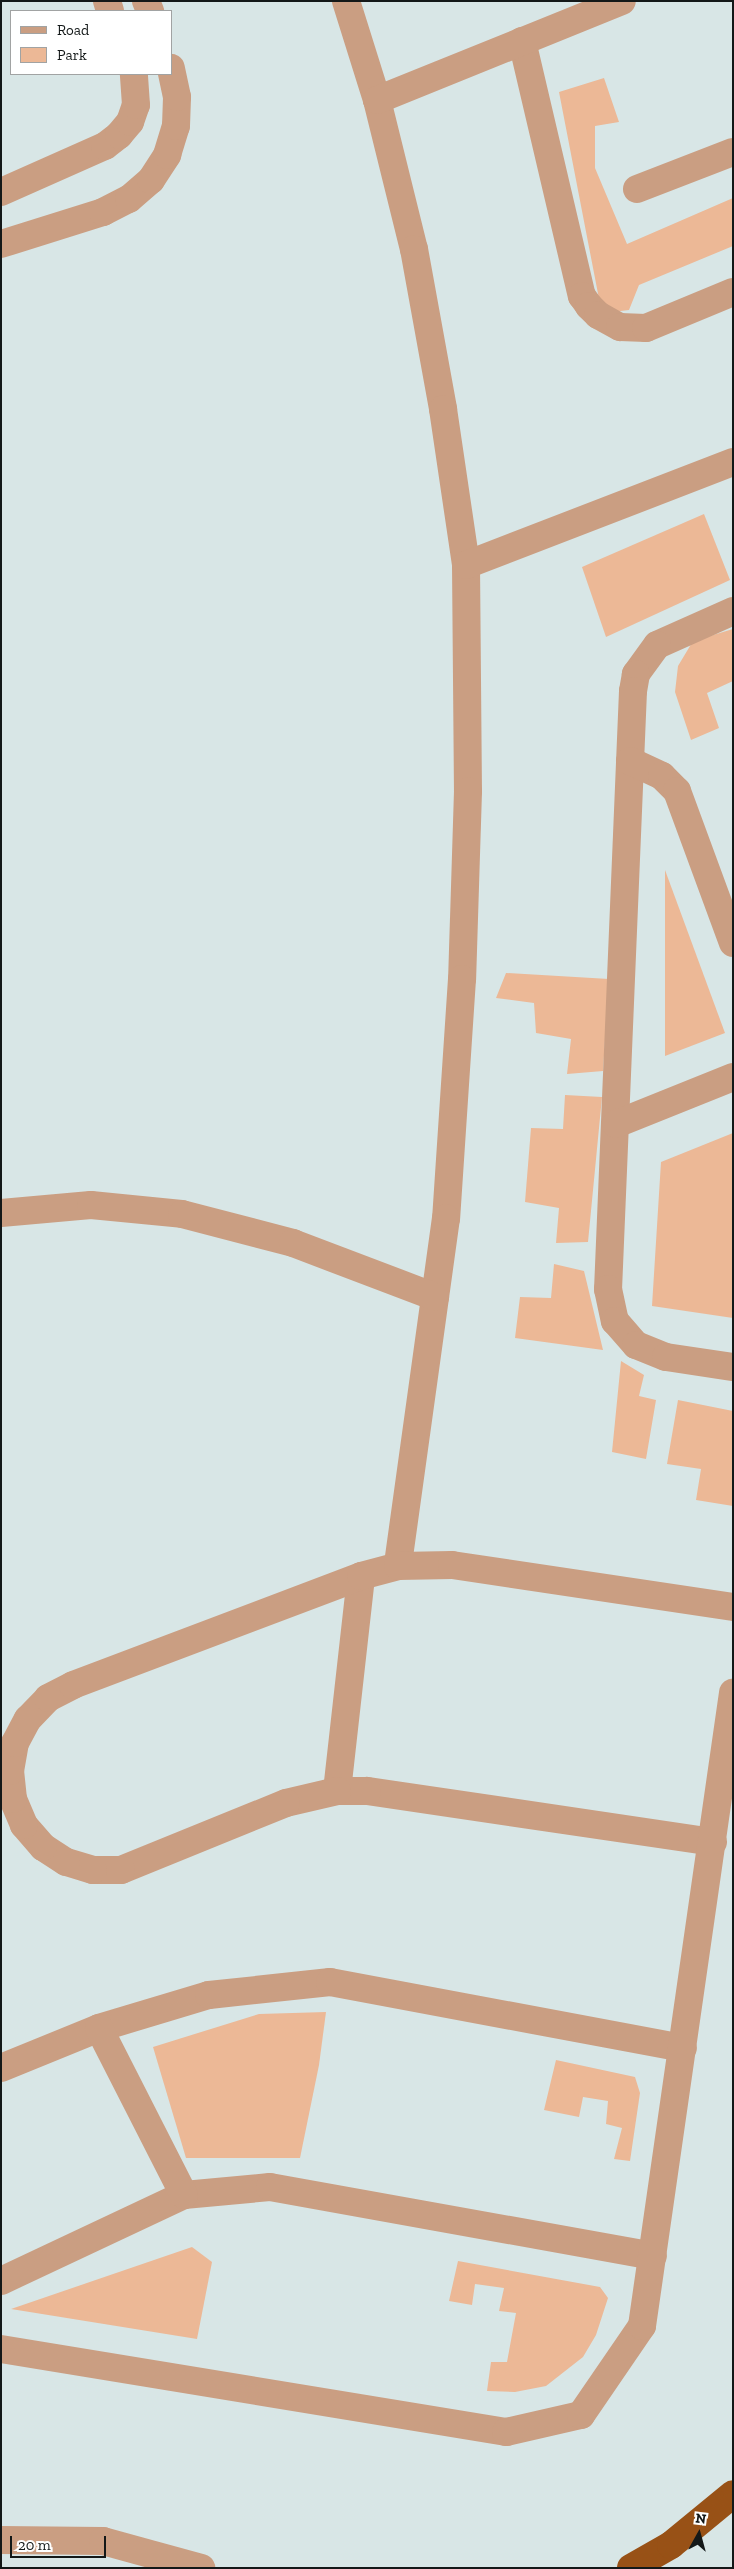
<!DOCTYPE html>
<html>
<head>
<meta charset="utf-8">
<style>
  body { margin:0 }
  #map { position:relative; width:734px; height:2569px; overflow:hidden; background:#d8e6e6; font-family:"Zilla Slab",serif }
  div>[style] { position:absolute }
  .green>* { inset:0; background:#ecb896 }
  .minor>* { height:28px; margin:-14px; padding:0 14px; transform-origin:14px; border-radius:14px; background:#ca9e82 }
  .highway>* { height:28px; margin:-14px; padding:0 14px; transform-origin:14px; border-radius:14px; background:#985116 }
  span { translate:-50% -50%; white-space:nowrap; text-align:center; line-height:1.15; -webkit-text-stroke:4px #fff; paint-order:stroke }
  .frame { position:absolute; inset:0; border:2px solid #131818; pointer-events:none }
  .legend { position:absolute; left:10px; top:10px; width:162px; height:65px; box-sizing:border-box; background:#fff; border:1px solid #a1a3a3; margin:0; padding:6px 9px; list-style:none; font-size:15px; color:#131818 }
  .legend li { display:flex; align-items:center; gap:10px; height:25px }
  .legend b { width:25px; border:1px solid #a1a3a3 }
  .north { position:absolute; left:674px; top:2509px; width:50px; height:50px; -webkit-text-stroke:4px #fff; paint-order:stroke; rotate:7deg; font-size:14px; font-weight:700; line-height:20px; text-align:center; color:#131818 }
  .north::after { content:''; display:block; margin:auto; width:18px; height:22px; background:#131818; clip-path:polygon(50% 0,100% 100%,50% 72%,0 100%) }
  .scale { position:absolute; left:10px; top:2536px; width:96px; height:22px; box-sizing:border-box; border:2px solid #131818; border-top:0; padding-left:6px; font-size:15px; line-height:18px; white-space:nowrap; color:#131818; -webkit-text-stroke:4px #fff; paint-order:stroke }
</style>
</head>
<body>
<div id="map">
  <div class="green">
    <div style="clip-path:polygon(604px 78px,619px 122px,595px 126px,595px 168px,627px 244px,733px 198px,733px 246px,639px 285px,629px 310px,612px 312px,600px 304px,559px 92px)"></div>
    <div style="clip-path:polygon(704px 514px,730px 580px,606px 637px,582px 567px)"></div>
    <div style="clip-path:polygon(733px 629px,733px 681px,707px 693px,719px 728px,691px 740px,675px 692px,678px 666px,693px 641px)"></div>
    <div style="clip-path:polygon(665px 870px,725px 1033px,665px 1056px)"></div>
    <div style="clip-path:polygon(506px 973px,609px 979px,603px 1071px,567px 1074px,571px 1039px,536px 1033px,534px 1003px,496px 998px)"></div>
    <div style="clip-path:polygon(565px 1095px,602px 1097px,588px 1242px,556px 1243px,559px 1208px,525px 1202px,531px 1128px,563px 1129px)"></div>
    <div style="clip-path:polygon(733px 1133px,733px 1318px,652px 1306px,661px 1162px)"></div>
    <div style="clip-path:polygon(554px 1264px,584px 1271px,603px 1350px,515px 1338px,520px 1297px,551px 1298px)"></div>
    <div style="clip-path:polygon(621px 1361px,644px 1375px,639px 1396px,656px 1400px,646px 1459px,612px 1452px)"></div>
    <div style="clip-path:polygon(678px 1400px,733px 1411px,733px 1506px,696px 1500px,701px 1469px,667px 1464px)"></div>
    <div style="clip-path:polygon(326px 2012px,319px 2065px,300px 2158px,186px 2158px,153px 2047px,259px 2014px)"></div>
    <div style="clip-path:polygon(556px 2060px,635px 2077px,640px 2093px,630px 2161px,614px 2159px,622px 2128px,606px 2124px,608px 2101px,583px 2097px,579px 2117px,544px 2110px)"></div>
    <div style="clip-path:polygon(192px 2247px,212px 2262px,197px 2339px,11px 2309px)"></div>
    <div style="clip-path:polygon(458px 2261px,600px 2287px,608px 2298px,596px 2335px,583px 2357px,546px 2386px,515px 2392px,487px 2391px,491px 2362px,507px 2362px,516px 2313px,499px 2311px,504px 2288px,475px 2284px,472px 2305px,449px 2301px)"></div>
  </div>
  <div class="minor">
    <div style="left:107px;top:1px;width:10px;rotate:73deg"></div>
    <div style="left:146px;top:1px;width:11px;rotate:68deg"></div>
    <div style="left:346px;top:1px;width:104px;rotate:72.6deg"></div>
    <div style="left:377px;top:100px;width:154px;rotate:76.1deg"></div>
    <div style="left:414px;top:249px;width:163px;rotate:79.7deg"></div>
    <div style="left:443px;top:409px;width:158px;rotate:81.6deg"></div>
    <div style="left:466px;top:565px;width:226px;rotate:89.5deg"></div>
    <div style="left:468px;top:791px;width:188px;rotate:91.8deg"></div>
    <div style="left:462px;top:979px;width:240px;rotate:93.8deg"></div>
    <div style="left:446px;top:1218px;width:351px;rotate:97.9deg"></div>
    <div style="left:522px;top:41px;width:262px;rotate:76.8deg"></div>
    <div style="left:582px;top:296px;width:12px;rotate:55deg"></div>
    <div style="left:589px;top:306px;width:13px;rotate:45deg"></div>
    <div style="left:598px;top:315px;width:25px;rotate:29deg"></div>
    <div style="left:620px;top:327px;width:26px;rotate:2deg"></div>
    <div style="left:646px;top:328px;width:94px;rotate:-22.5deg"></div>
    <div style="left:377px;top:100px;width:264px;rotate:-22deg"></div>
    <div style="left:637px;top:189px;width:103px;rotate:-21.1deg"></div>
    <div style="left:1px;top:192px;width:114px;rotate:-23.9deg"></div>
    <div style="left:105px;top:146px;width:18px;rotate:-38deg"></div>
    <div style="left:119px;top:135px;width:17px;rotate:-50deg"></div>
    <div style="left:130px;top:122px;width:18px;rotate:-71deg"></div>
    <div style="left:136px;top:105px;width:31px;rotate:-94deg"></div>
    <div style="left:1px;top:244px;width:107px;rotate:-17.4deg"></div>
    <div style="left:103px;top:212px;width:29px;rotate:-27deg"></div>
    <div style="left:129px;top:199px;width:29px;rotate:-41deg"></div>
    <div style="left:151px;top:180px;width:30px;rotate:-57deg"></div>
    <div style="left:167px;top:155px;width:30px;rotate:-73deg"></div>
    <div style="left:176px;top:126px;width:29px;rotate:-88deg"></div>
    <div style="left:177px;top:97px;width:30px;rotate:-102deg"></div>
    <div style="left:466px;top:565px;width:286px;rotate:-21.1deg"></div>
    <div style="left:733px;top:611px;width:83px;rotate:155.9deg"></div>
    <div style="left:657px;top:645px;width:36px;rotate:126deg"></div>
    <div style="left:636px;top:674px;width:17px;rotate:100deg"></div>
    <div style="left:633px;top:691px;width:599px;rotate:92.39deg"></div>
    <div style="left:608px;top:1289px;width:33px;rotate:78deg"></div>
    <div style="left:615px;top:1321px;width:32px;rotate:49deg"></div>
    <div style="left:636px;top:1345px;width:32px;rotate:22deg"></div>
    <div style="left:666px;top:1357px;width:68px;rotate:8.5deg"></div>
    <div style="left:630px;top:761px;width:35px;rotate:25deg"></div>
    <div style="left:662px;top:776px;width:21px;rotate:45deg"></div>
    <div style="left:677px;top:791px;width:162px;rotate:69.8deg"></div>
    <div style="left:616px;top:1124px;width:126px;rotate:-21.9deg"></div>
    <div style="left:1px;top:1213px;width:90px;rotate:-5.1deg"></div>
    <div style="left:91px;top:1205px;width:91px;rotate:5.6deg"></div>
    <div style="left:182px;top:1214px;width:115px;rotate:14.6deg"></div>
    <div style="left:293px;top:1243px;width:152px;rotate:20.8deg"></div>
    <div style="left:337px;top:1791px;width:216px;rotate:-83.6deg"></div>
    <div style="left:713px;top:1842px;width:350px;rotate:-171.6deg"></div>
    <div style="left:367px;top:1791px;width:30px;rotate:180deg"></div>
    <div style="left:337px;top:1791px;width:52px;rotate:166.8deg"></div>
    <div style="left:286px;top:1803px;width:178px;rotate:157.9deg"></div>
    <div style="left:121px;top:1870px;width:28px;rotate:180deg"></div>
    <div style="left:93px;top:1870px;width:28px;rotate:-163deg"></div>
    <div style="left:66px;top:1862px;width:27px;rotate:-147deg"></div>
    <div style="left:43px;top:1847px;width:29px;rotate:-131deg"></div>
    <div style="left:24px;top:1825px;width:28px;rotate:-113deg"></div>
    <div style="left:13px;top:1799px;width:28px;rotate:-96deg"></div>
    <div style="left:10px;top:1771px;width:28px;rotate:-80deg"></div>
    <div style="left:15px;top:1743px;width:27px;rotate:-62deg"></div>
    <div style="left:28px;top:1719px;width:29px;rotate:-46deg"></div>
    <div style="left:48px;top:1698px;width:28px;rotate:-27deg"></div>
    <div style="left:73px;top:1685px;width:308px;rotate:-20.7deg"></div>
    <div style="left:361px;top:1576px;width:38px;rotate:-15deg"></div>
    <div style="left:398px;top:1566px;width:54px;rotate:-1.1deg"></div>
    <div style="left:452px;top:1565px;width:284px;rotate:8.5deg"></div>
    <div style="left:1px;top:2068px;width:106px;rotate:-22.2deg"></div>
    <div style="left:99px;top:2028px;width:115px;rotate:-16.7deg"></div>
    <div style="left:209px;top:1995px;width:122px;rotate:-6.1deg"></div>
    <div style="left:330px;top:1982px;width:359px;rotate:10.6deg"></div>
    <div style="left:184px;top:2195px;width:86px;rotate:-5.3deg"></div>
    <div style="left:270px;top:2187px;width:389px;rotate:10.2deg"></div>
    <div style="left:1px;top:2281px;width:202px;rotate:-25.2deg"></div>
    <div style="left:184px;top:2195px;width:187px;rotate:-117deg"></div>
    <div style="left:1px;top:2349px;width:512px;rotate:9.33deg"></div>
    <div style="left:506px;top:2432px;width:77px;rotate:-12.8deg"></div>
    <div style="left:581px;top:2415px;width:108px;rotate:-55.6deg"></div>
    <div style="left:642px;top:2326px;width:640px;rotate:-81.82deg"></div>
    <div style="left:1px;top:2540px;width:102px;rotate:0.6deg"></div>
    <div style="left:103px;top:2541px;width:102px;rotate:15.4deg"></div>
  </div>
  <div class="highway">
    <div style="left:631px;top:2568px;width:46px;rotate:-29.9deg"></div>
    <div style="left:671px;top:2545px;width:80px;rotate:-39.4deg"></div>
  </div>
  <div class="frame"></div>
  <ul class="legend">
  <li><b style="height:6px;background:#ca9e82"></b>Road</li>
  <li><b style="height:14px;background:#ecb896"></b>Park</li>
  </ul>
  <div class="north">N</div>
  <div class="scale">20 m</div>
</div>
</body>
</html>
